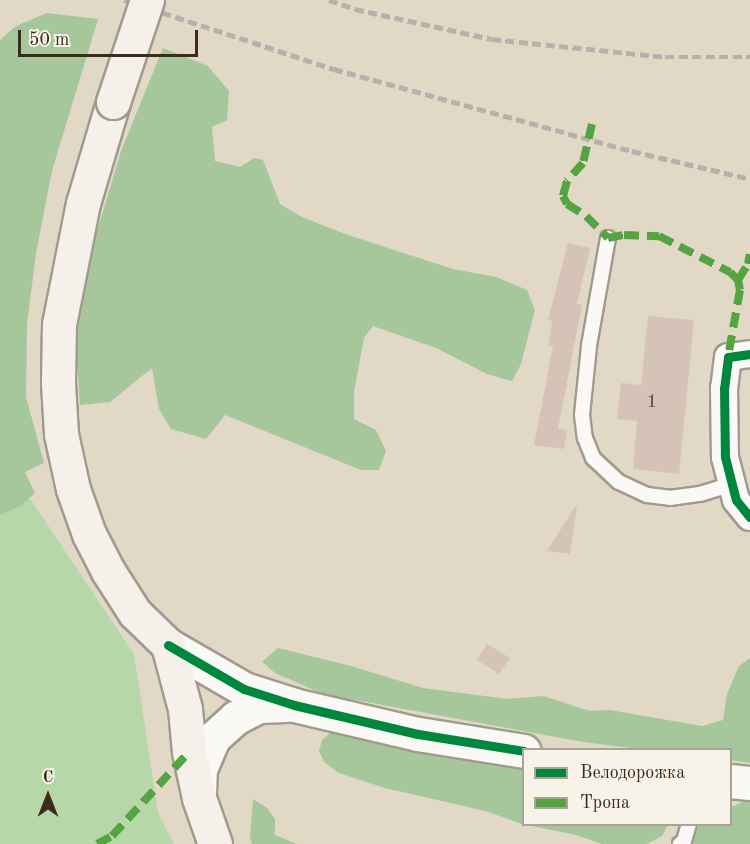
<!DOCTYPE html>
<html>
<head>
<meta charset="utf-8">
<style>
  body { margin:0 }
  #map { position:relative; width:750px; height:844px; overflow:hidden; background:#e1d9c5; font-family:"Old Standard TT",serif }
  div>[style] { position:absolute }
  .green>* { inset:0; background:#b6d8a8 }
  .forest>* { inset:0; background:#a6c79c }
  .building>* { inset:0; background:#d5c3b7 }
  .roads { filter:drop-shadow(2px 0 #a19b8e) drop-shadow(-2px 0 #a19b8e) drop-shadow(0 2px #a19b8e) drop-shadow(0 -2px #a19b8e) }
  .service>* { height:14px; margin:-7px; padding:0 7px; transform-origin:7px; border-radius:7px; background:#faf9f6 }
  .minor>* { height:26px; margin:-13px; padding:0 13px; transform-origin:13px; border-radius:13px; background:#faf9f6 }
  .tertiary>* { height:33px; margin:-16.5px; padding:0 16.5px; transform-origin:16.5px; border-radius:16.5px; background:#faf9f6 }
  .secondary>* { height:33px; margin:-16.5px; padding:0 16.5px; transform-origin:16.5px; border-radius:16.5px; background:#f5f0e9 }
  .rail>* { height:4.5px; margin-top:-2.25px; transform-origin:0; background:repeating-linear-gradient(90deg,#b5b2ad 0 9px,transparent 0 13.5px) }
  .bridges { filter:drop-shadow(2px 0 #a19b8e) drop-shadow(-2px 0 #a19b8e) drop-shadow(0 2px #a19b8e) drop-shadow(0 -2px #a19b8e) }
  .secondary-bridge>* { height:33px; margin:-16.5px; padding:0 16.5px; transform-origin:16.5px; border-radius:16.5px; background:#f5f0e9 }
  .quiet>* { height:8px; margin-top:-4px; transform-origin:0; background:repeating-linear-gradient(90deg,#54a441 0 15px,transparent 0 23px) }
  .cycleway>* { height:9px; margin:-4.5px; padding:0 4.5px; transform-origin:4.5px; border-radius:4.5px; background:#00873e }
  span { translate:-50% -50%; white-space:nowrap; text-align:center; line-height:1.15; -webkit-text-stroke:4.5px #f7f3e8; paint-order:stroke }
  .number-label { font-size:20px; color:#625044 }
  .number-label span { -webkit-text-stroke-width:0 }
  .legend { position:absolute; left:522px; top:748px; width:210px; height:78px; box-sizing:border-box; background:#f7f3e8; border:2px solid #aca397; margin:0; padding:8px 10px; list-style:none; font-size:18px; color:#3b2a1e }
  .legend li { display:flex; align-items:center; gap:12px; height:30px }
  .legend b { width:30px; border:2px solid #aca397 }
  .north { position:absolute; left:18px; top:766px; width:60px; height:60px; -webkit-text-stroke:4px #f7f3e8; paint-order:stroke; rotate:0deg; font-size:16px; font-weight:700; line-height:24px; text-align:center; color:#3b2a1e }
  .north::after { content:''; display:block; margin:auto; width:21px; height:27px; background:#3b2a1e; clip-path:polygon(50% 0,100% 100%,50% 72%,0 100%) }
  .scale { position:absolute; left:18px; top:30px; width:180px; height:27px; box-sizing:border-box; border:3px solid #3b2a1e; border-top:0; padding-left:8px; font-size:18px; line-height:21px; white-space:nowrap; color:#3b2a1e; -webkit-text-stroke:4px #f7f3e8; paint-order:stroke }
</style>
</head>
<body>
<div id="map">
  <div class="green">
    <div style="clip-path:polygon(0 487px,31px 500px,134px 654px,158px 813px,174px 844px,0 844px)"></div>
  </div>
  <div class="forest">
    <div style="clip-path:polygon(47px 13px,98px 19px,52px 171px,36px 253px,27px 325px,26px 397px,44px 463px,25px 472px,35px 493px,21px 506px,0 515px,0 40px,16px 26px)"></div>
    <div style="clip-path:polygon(163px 48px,208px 66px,229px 91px,227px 120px,212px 127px,215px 161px,240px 167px,254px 158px,263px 160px,280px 204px,302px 217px,345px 234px,453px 269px,496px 277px,527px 290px,535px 310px,521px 364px,512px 381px,487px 374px,436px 348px,373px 326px,364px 338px,354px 392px,354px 419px,376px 430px,386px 451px,379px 470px,361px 470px,225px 415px,206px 439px,171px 429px,159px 409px,152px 368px,110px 402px,80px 405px,77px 362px,78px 311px,96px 235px,121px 151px)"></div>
    <div style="clip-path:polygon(278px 648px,351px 666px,423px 688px,508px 699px,543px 696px,590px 711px,610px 710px,702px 726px,723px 720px,727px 694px,739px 666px,750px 658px,750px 763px,731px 760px,730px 750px,646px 750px,583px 742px,323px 694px,275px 673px,262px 662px)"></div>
    <div style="clip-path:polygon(348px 732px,523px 767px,524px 824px,668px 825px,662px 836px,647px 844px,602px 844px,576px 835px,522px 824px,485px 811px,385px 788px,339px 773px,324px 762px,319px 751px,322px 740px,330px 733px)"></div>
    <div style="clip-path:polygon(253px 799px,267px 808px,275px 819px,275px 835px,297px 844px,252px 844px,250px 838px)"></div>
    <div style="clip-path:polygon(750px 799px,750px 844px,691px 844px,699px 825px,730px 824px,731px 807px)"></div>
  </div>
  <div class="building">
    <div style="clip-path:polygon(568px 243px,590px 248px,577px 304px,582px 305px,558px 429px,567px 430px,564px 449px,534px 445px,553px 346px,549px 345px,552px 321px,548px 320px)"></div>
    <div style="clip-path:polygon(648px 316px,694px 320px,679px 474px,633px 469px,637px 421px,617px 419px,621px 383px,641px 385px)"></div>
    <div style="clip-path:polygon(577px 504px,570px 554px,547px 551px)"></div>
    <div style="clip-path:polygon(487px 644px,510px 658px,499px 674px,477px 660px)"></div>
  </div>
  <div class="roads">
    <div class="service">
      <div style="left:608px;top:238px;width:110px;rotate:100deg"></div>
      <div style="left:589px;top:346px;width:69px;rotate:95.8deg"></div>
      <div style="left:582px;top:415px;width:23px;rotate:83deg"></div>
      <div style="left:585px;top:438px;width:22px;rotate:68deg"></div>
      <div style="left:593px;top:458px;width:35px;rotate:43deg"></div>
      <div style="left:619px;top:482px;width:31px;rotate:25deg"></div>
      <div style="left:647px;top:495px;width:23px;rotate:7deg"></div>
      <div style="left:670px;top:498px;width:30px;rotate:-8deg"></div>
      <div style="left:700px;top:494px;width:34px;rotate:-17deg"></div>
      <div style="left:680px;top:844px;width:5px;rotate:-37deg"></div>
      <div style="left:684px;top:841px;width:18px;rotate:-74deg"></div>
    </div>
    <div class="minor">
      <div style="left:750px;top:354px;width:22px;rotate:172deg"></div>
      <div style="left:728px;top:357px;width:31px;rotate:97deg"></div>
      <div style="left:724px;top:388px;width:69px;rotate:89.2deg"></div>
      <div style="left:725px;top:457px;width:44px;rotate:75.7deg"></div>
      <div style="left:736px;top:500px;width:22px;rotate:51deg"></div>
    </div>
    <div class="tertiary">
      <div style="left:168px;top:645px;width:88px;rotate:30.1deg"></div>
      <div style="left:244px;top:689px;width:52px;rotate:17.7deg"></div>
      <div style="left:294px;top:705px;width:127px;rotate:13.2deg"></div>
      <div style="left:418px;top:734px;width:107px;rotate:9.1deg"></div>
      <div style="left:730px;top:781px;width:20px;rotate:6deg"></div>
      <div style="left:199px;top:794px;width:25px;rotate:-88deg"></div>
      <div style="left:200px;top:769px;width:34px;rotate:-67deg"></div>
      <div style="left:213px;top:738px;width:30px;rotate:-42deg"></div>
      <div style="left:235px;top:718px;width:27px;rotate:-27deg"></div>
      <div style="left:259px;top:706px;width:27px;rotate:-2deg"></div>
    </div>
    <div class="secondary">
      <div style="left:113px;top:102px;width:105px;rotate:106.5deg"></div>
      <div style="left:83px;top:203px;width:123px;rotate:101.2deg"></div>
      <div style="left:59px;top:324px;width:59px;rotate:91deg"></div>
      <div style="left:58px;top:383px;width:51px;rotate:86.6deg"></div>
      <div style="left:61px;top:434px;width:56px;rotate:77.7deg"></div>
      <div style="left:73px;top:489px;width:48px;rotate:70.4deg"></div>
      <div style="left:89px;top:534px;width:42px;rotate:62.8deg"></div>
      <div style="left:108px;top:571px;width:50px;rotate:57.3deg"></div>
      <div style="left:135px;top:613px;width:46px;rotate:44.1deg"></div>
      <div style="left:168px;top:645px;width:66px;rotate:75.1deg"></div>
      <div style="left:185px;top:709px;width:43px;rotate:84.7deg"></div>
      <div style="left:189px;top:752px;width:47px;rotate:77.7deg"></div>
      <div style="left:199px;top:798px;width:49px;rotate:70.8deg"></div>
    </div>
  </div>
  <div class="rail">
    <div style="left:124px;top:0;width:221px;rotate:18.2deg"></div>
    <div style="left:334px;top:69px;width:309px;rotate:15.4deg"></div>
    <div style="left:632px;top:151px;width:121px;rotate:13.3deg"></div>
    <div style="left:329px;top:0;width:28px;rotate:19deg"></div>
    <div style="left:355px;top:9px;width:140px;rotate:12.4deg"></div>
    <div style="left:492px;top:39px;width:174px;rotate:5.9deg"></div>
    <div style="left:665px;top:57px;width:85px"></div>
  </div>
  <div class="bridges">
    <div class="secondary-bridge">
      <div style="left:113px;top:102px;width:108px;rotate:-71.6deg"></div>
    </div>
  </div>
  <div class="quiet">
    <div style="left:592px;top:124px;width:40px;rotate:103deg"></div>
    <div style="left:583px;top:163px;width:24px;rotate:132deg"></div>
    <div style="left:567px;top:181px;width:16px;rotate:105deg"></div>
    <div style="left:563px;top:196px;width:9px;rotate:63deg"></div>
    <div style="left:567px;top:204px;width:22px;rotate:32deg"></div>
    <div style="left:586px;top:216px;width:31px;rotate:45deg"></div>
    <div style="left:608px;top:238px;width:16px;rotate:-11deg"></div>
    <div style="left:624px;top:235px;width:35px;rotate:2deg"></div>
    <div style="left:659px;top:236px;width:80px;rotate:26.9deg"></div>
    <div style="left:730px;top:272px;width:11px;rotate:45deg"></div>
    <div style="left:738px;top:280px;width:10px;rotate:79deg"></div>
    <div style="left:740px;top:290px;width:68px;rotate:100.2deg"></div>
    <div style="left:738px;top:280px;width:19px;rotate:-58deg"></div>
    <div style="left:748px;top:264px;width:10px;rotate:-79deg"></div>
    <div style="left:97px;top:844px;width:17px;rotate:-28deg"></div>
    <div style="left:112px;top:836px;width:114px;rotate:-47.5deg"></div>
  </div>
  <div class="cycleway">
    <div style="left:750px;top:354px;width:22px;rotate:172deg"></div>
    <div style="left:728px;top:357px;width:31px;rotate:97deg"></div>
    <div style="left:724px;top:388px;width:69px;rotate:89.2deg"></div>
    <div style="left:725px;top:457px;width:44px;rotate:75.7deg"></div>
    <div style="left:736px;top:500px;width:22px;rotate:51deg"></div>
    <div style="left:168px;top:645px;width:88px;rotate:30.1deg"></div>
    <div style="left:244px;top:689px;width:52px;rotate:17.7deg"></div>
    <div style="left:294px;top:705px;width:127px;rotate:13.2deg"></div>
    <div style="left:418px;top:734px;width:107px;rotate:9.1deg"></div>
  </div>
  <div class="number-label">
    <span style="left:652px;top:402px">1</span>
  </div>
  <ul class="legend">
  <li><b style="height:8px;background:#00873e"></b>Велодорожка</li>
  <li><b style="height:8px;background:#54a441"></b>Тропа</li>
  </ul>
  <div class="north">С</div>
  <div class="scale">50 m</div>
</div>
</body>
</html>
